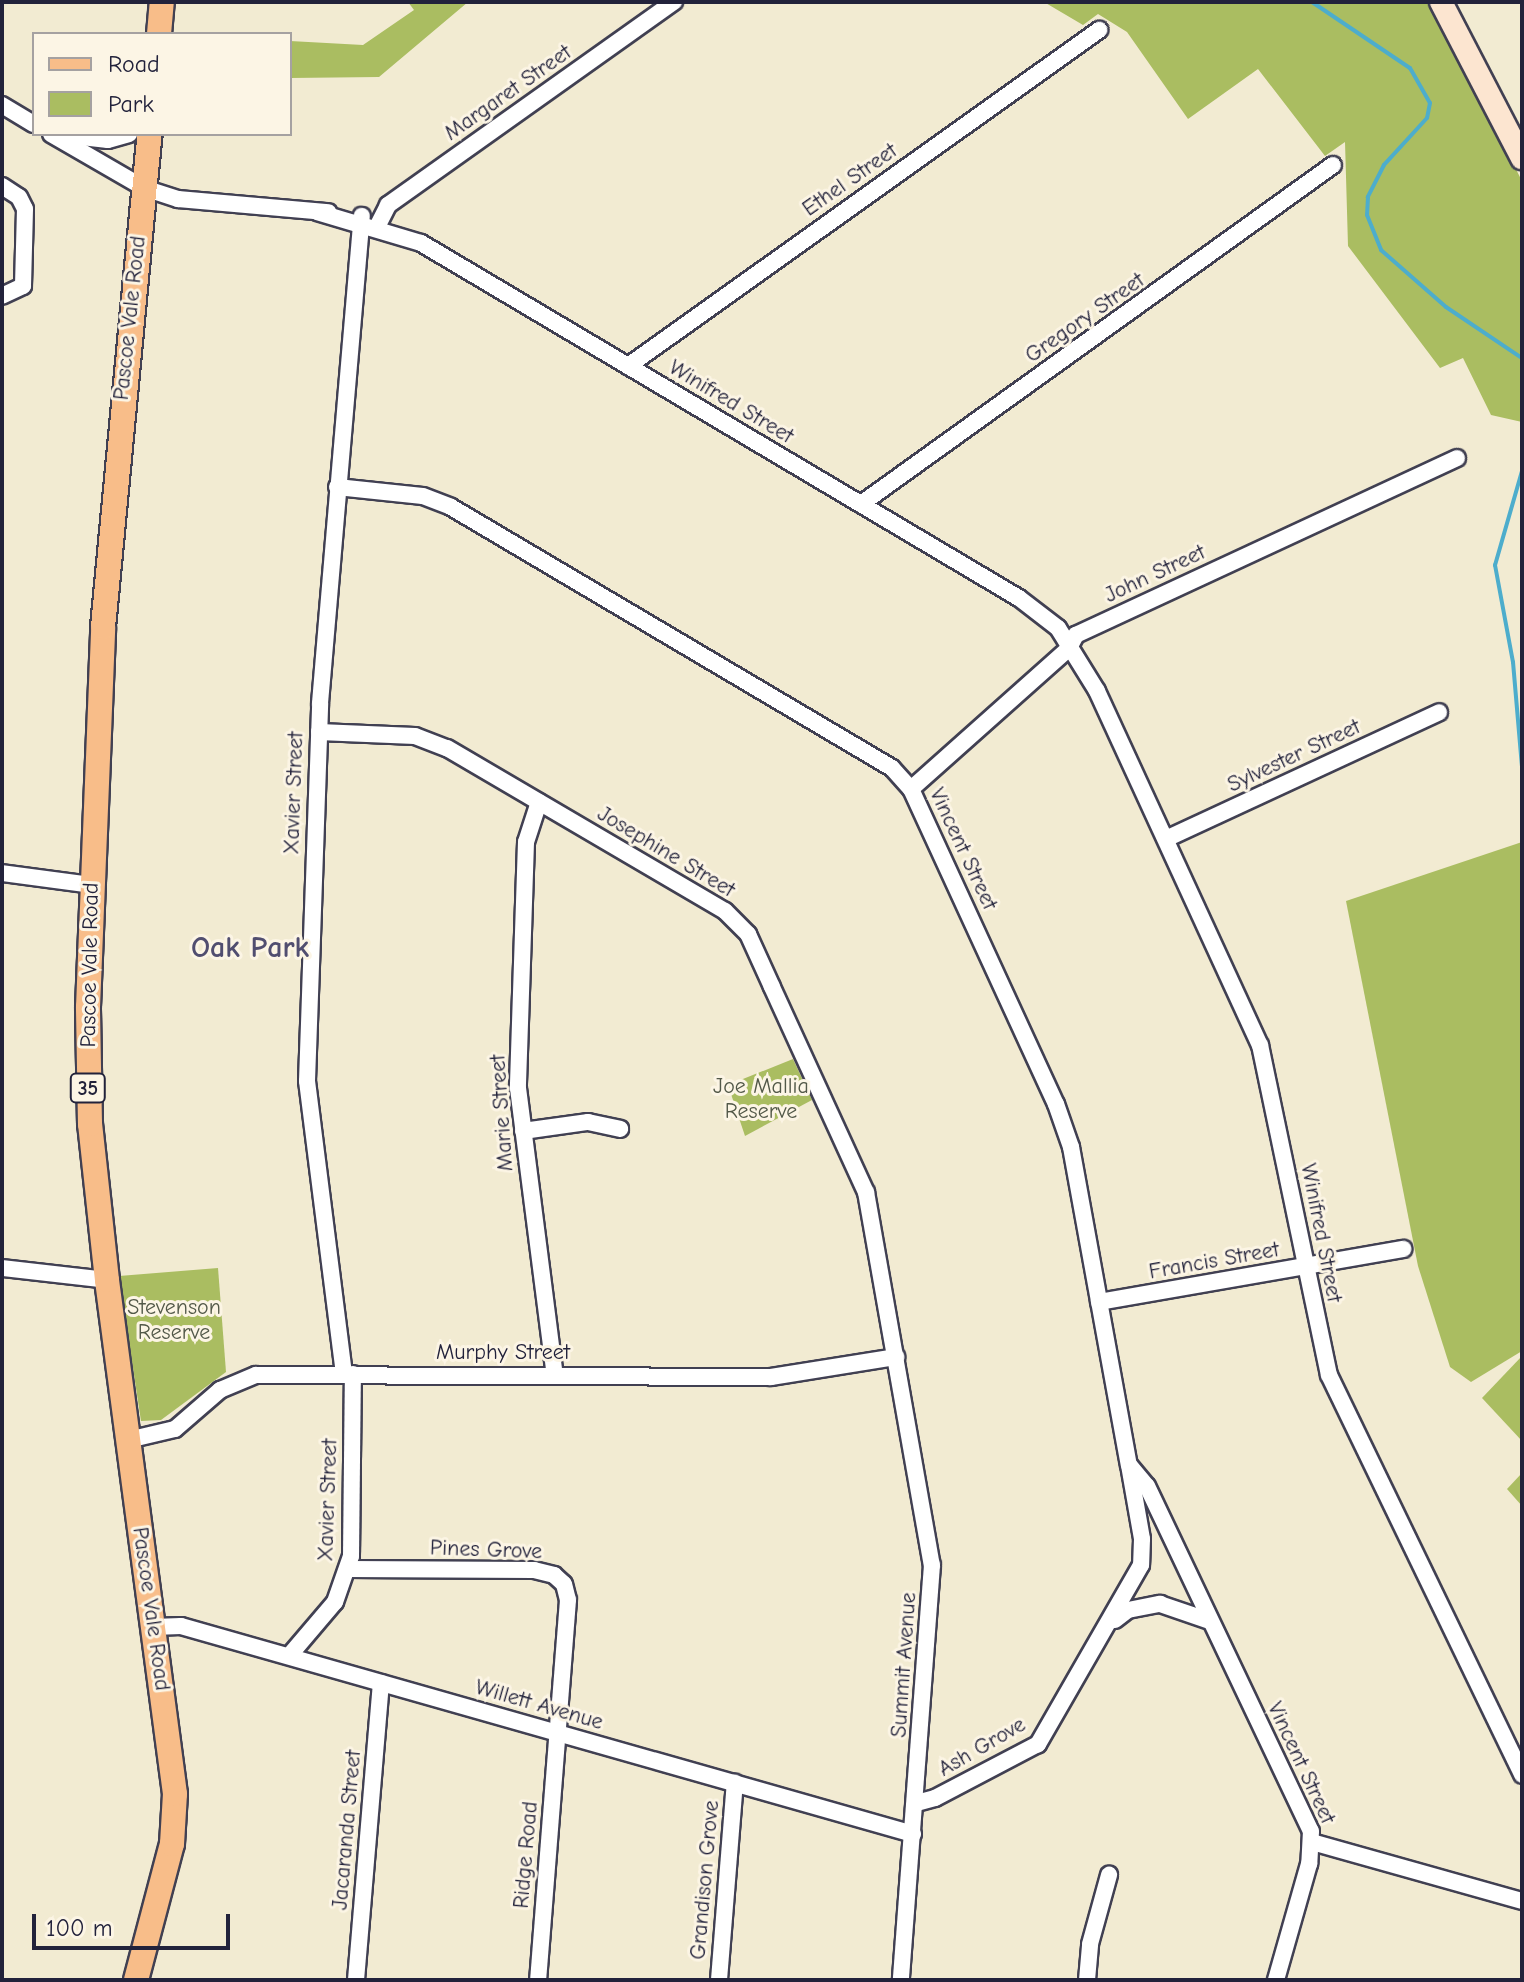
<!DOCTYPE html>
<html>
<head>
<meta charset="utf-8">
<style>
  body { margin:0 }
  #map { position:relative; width:1524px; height:1982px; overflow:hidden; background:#f2ebd2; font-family:"Comic Neue",sans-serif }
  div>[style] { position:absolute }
  .green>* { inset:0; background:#aabd61 }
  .stream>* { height:4px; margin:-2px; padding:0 2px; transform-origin:2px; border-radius:2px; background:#4dadcc }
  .roads { filter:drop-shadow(2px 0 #414052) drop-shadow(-2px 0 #414052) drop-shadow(0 2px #414052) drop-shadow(0 -2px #414052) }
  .street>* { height:16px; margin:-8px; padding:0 8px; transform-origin:8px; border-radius:8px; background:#fff }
  .secondary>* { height:22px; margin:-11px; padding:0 11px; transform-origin:11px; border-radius:11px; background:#fce5d0 }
  .primary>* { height:24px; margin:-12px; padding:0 12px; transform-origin:12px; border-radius:12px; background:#f8bd89 }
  span { translate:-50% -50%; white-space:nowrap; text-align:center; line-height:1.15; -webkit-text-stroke:6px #fcf5e5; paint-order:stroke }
  .shield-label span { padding:2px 6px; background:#fcf5e5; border:2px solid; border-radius:6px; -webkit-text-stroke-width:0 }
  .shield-label { font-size:20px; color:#22223b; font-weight:700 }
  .street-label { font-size:22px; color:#22223b }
  .park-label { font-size:22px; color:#525848 }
  .district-label { font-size:30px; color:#514e70; font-weight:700 }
  .frame { position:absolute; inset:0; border:4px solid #22223b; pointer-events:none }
  .legend { position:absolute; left:32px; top:32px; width:260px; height:104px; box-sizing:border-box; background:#fcf5e5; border:2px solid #a5a1a1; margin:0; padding:10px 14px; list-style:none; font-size:24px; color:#22223b }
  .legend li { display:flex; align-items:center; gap:16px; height:40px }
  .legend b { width:40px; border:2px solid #a5a1a1 }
  .scale { position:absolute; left:32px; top:1914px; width:198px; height:36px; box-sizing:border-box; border:4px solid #22223b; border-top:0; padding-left:10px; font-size:24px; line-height:28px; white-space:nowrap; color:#22223b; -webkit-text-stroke:6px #fcf5e5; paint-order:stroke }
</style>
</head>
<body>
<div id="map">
  <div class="green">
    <div style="clip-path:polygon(408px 2px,468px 2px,379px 77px,290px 78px,290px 41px,363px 45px,414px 10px)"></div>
    <div style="clip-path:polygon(1044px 2px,1430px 2px,1522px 181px,1522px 422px,1491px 415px,1463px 358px,1440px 368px,1348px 246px,1345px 142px,1325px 156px,1258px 69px,1188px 119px,1127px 32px,1098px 14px,1083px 25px)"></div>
    <div style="clip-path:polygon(1522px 842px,1522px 1351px,1471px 1382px,1450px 1367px,1418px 1266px,1346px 901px)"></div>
    <div style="clip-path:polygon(793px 1059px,812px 1100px,745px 1136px,728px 1085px)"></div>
    <div style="clip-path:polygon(218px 1268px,226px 1372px,161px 1420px,141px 1421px,119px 1276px)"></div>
    <div style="clip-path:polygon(1522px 1356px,1522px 1441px,1482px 1398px)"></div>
    <div style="clip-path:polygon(1522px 1473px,1522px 1506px,1507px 1489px)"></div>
  </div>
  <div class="stream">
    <div style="left:1312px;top:2px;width:118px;rotate:34deg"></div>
    <div style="left:1410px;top:68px;width:40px;rotate:60.3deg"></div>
    <div style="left:1430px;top:103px;width:15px;rotate:101deg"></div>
    <div style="left:1427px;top:118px;width:64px;rotate:132.5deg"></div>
    <div style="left:1384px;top:165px;width:36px;rotate:117deg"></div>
    <div style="left:1368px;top:197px;width:18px;rotate:93deg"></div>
    <div style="left:1367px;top:215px;width:38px;rotate:68deg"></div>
    <div style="left:1381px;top:250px;width:86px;rotate:41.2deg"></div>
    <div style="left:1446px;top:307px;width:92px;rotate:33.9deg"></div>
    <div style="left:1522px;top:471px;width:98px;rotate:106deg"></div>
    <div style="left:1495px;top:565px;width:99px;rotate:79.5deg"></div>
    <div style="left:1513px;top:662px;width:104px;rotate:85.1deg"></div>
  </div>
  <div class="roads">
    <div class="street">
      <div style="left:2px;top:105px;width:37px;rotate:31deg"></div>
      <div style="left:51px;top:134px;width:108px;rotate:30.1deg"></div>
      <div style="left:144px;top:188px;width:36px;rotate:18deg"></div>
      <div style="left:178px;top:199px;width:151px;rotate:5deg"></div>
      <div style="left:56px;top:134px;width:52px;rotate:6.6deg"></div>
      <div style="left:108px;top:140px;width:22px;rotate:-16deg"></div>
      <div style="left:2px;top:186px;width:20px;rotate:33deg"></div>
      <div style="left:19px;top:197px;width:13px;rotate:63deg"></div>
      <div style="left:25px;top:209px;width:77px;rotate:91.5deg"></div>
      <div style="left:23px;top:286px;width:23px;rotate:155deg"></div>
      <div style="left:317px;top:212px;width:109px;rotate:16.6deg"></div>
      <div style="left:421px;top:243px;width:695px;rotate:30.7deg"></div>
      <div style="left:1019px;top:598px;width:49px;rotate:37.6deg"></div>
      <div style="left:1058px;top:628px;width:74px;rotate:58.2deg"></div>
      <div style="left:1097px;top:691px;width:390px;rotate:65.3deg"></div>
      <div style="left:1260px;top:1045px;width:337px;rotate:78.2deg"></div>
      <div style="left:1329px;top:1375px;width:444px;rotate:64.2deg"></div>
      <div style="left:377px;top:227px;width:25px;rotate:-63deg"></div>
      <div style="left:388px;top:205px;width:351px;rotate:-35.4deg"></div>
      <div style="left:628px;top:366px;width:579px;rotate:-35.5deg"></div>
      <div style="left:337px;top:487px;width:86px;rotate:6deg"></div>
      <div style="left:423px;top:496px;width:30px;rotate:21deg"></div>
      <div style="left:451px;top:507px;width:512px;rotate:30.62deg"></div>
      <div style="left:892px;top:768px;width:28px;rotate:48deg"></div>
      <div style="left:911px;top:789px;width:347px;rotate:65.3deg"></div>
      <div style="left:1056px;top:1104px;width:46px;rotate:70.8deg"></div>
      <div style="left:1071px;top:1147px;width:323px;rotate:79.7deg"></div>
      <div style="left:1129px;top:1465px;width:75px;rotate:80deg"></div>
      <div style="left:1142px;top:1539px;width:26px;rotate:92deg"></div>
      <div style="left:1141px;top:1565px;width:207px;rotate:119.9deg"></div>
      <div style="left:1038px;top:1744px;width:116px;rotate:152.3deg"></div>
      <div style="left:935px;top:1798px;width:20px;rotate:165deg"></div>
      <div style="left:861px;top:504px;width:581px;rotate:-35.69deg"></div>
      <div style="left:319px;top:732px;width:96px;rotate:2.4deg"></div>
      <div style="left:415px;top:736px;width:34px;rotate:21deg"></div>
      <div style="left:447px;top:748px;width:322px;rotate:30.4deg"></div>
      <div style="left:725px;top:911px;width:33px;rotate:45deg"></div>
      <div style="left:748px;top:934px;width:58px;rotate:65.6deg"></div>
      <div style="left:772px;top:987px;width:226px;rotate:65.4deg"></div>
      <div style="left:866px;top:1192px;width:379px;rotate:80deg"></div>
      <div style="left:932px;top:1565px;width:416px;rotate:94.3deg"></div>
      <div style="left:911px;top:789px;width:212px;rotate:-41.7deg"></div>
      <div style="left:1069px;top:648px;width:15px;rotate:-62deg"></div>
      <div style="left:1076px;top:635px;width:420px;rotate:-24.9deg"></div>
      <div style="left:539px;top:802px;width:42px;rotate:108deg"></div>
      <div style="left:526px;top:842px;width:246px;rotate:91.9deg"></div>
      <div style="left:518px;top:1088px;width:289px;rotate:82.7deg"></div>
      <div style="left:1166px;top:839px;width:301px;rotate:-24.9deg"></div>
      <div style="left:2px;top:873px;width:91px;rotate:7.6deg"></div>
      <div style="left:523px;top:1131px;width:66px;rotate:-7.9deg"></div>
      <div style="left:588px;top:1122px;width:33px;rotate:12deg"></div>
      <div style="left:2px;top:1268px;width:106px;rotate:6.5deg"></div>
      <div style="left:1099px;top:1302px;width:309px;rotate:-9.9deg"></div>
      <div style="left:344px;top:1374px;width:295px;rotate:-97.2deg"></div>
      <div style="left:307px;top:1081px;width:378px;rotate:-88deg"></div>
      <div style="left:320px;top:703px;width:489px;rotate:-85.1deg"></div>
      <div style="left:128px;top:1440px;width:48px;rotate:-13.2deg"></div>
      <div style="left:175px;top:1429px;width:60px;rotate:-40.9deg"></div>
      <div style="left:220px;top:1390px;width:39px;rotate:-23deg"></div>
      <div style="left:256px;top:1375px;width:515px;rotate:0.22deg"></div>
      <div style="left:771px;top:1377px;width:127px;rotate:-9.1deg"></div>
      <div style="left:1130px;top:1466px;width:26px;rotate:50deg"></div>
      <div style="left:1147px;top:1486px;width:382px;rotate:64.6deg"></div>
      <div style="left:1311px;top:1831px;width:33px;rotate:93deg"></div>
      <div style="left:1309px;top:1864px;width:121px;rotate:105.9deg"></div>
      <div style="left:348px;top:1569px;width:186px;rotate:0.3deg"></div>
      <div style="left:534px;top:1570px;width:21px;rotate:14deg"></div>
      <div style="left:554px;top:1575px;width:13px;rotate:42deg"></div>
      <div style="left:564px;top:1584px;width:16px;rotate:76deg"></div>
      <div style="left:568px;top:1600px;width:381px;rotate:94.5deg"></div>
      <div style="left:1115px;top:1620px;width:16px;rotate:-38deg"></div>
      <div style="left:1128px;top:1610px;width:33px;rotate:-11deg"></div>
      <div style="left:1160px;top:1604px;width:53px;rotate:18.8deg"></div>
      <div style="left:153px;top:1627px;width:28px;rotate:-2deg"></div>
      <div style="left:181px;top:1626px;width:761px;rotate:15.86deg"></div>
      <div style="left:289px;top:1656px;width:71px;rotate:-49.6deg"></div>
      <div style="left:335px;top:1602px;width:49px;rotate:-70.8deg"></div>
      <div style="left:351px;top:1556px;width:182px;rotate:-89.4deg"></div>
      <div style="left:1312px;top:1842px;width:218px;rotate:15.7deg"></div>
      <div style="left:356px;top:1980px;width:298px;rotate:-85.2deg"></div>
      <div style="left:719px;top:1980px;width:198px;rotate:-85.4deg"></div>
      <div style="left:1087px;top:1980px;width:36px;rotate:-85deg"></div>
      <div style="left:1090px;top:1944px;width:72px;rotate:-74.6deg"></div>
    </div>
    <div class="secondary">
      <div style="left:1441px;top:2px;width:176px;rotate:62.6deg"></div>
    </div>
    <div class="primary">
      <div style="left:159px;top:34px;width:32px;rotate:-85deg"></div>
      <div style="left:136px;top:1980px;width:141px;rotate:-75.2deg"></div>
      <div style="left:172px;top:1844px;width:50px;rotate:-86.6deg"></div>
      <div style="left:175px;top:1794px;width:518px;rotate:-97.54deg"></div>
      <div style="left:107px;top:1280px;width:157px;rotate:-96.2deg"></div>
      <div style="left:90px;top:1124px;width:117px;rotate:-91deg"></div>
      <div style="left:88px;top:1007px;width:380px;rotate:-87.7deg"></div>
      <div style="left:103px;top:627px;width:495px;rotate:-84.6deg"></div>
    </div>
  </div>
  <div class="shield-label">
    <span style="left:88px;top:1088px">35</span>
  </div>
  <div class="street-label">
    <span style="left:508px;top:93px;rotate:-35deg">Margaret Street</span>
    <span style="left:850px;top:180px;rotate:-35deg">Ethel Street</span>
    <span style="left:130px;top:318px;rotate:-84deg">Pascoe Vale Road</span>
    <span style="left:1085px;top:318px;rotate:-35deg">Gregory Street</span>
    <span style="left:731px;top:402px;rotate:31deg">Winifred Street</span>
    <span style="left:1155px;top:574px;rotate:-25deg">John Street</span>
    <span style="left:1294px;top:756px;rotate:-25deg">Sylvester Street</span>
    <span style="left:294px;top:793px;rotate:-88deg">Xavier Street</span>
    <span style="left:963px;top:849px;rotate:65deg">Vincent Street</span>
    <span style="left:666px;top:852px;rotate:31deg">Josephine Street</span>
    <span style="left:90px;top:965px;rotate:-89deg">Pascoe Vale Road</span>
    <span style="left:502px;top:1113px;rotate:-94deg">Marie Street</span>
    <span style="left:1321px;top:1233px;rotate:79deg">Winifred Street</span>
    <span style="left:1214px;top:1261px;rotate:-10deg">Francis Street</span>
    <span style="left:503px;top:1353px">Murphy Street</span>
    <span style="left:328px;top:1500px;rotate:-88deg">Xavier Street</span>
    <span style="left:486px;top:1550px;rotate:2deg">Pines Grove</span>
    <span style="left:151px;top:1609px;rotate:82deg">Pascoe Vale Road</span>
    <span style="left:904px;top:1665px;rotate:-86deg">Summit Avenue</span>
    <span style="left:539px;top:1705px;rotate:16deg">Willett Avenue</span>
    <span style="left:982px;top:1747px;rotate:-30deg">Ash Grove</span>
    <span style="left:1301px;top:1763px;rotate:65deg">Vincent Street</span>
    <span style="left:347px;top:1830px;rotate:-85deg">Jacaranda Street</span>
    <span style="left:526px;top:1855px;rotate:-85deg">Ridge Road</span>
    <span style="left:705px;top:1880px;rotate:-85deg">Grandison Grove</span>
  </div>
  <div class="park-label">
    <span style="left:761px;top:1099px">Joe Mallia<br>Reserve</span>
    <span style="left:174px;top:1320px">Stevenson<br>Reserve</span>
  </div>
  <div class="district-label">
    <span style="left:250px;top:948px">Oak Park</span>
  </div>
  <div class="frame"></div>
  <ul class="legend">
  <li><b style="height:10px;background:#f8bd89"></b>Road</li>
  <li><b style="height:22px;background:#aabd61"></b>Park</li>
  </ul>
  <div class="scale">100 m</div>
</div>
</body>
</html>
